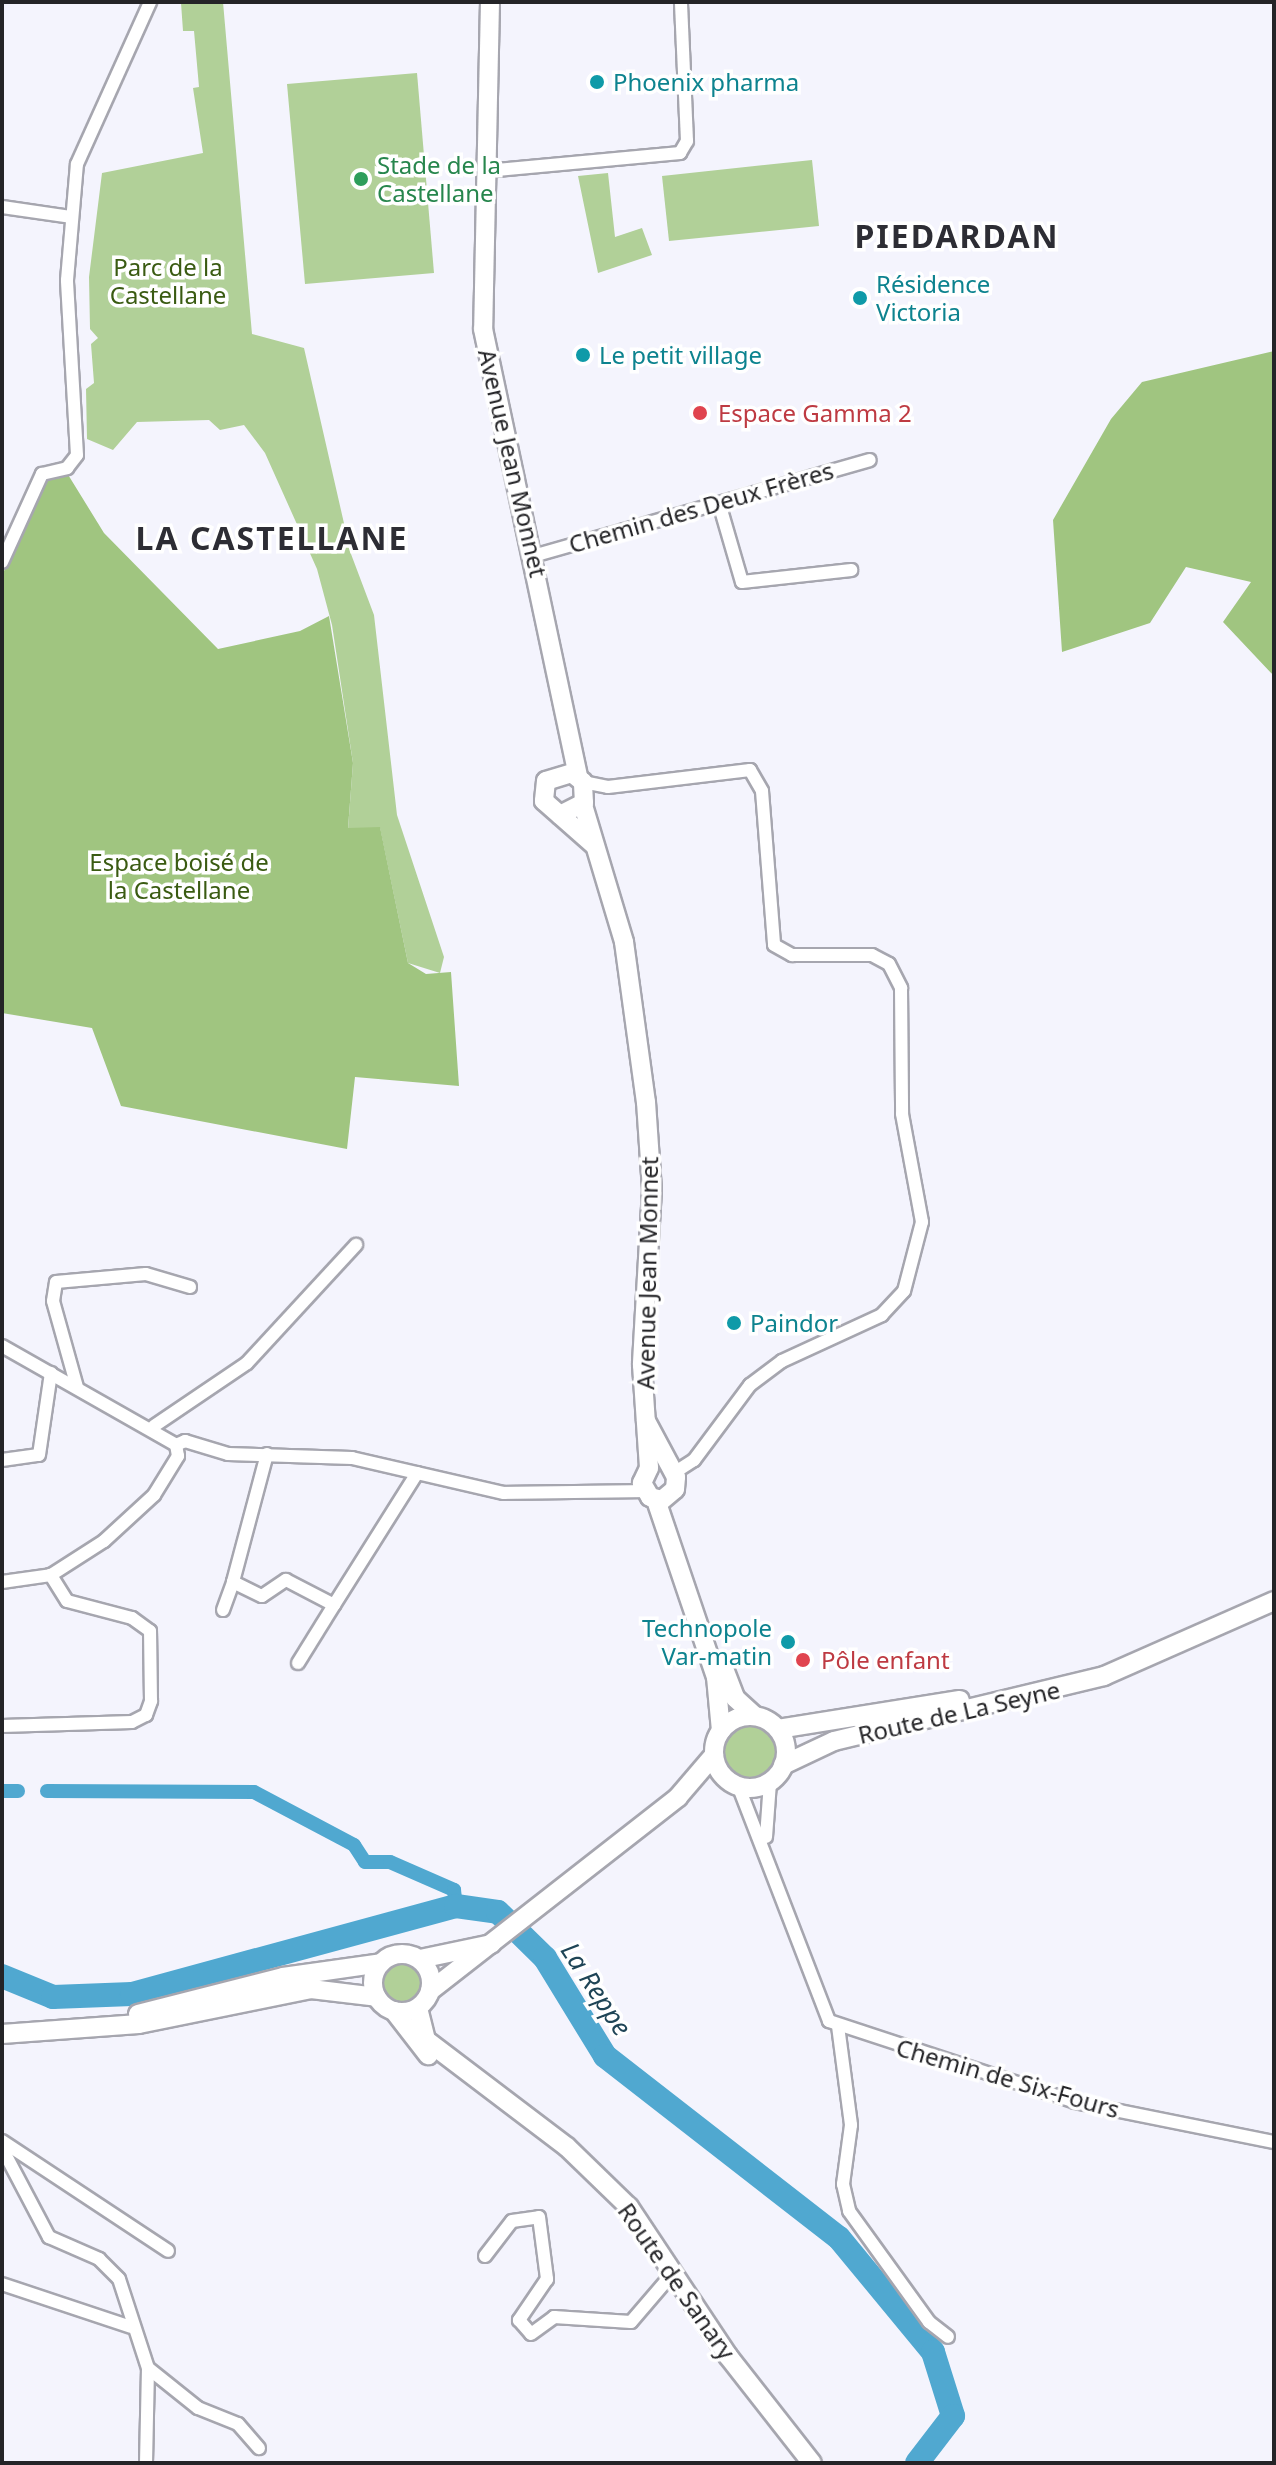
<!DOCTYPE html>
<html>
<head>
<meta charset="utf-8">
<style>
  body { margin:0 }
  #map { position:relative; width:1276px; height:2465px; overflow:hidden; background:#f4f4fd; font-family:"Noto Sans",sans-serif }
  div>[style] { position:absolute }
  .green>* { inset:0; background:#b1d098 }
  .round { border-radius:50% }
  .forest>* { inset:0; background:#a0c580 }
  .canal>* { height:14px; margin:-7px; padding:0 7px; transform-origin:7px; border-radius:7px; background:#50a8d0 }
  .river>* { height:24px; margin:-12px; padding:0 12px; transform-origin:12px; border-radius:12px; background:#50a8d0 }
  .roads { filter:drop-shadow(2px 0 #a6a6af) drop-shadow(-2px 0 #a6a6af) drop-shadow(0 2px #a6a6af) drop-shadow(0 -2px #a6a6af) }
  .minor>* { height:12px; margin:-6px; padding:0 6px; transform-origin:6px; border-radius:6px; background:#fff }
  .secondary>* { height:18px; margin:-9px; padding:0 9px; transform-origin:9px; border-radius:9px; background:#fff }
  .secondary>.ring { margin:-9px; padding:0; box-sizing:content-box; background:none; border:18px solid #fff; border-radius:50% }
  .dots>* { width:22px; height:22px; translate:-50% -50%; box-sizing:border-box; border:4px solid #fff; border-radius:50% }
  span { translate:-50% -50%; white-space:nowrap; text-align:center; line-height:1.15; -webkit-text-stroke:7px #fff; paint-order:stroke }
  .culture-label { font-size:24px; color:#0d838f }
  .left { translate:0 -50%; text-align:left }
  .right { translate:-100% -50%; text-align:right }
  .leisure-label { font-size:24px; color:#27864d }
  .park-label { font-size:24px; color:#3a5b12 }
  .health-label { font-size:24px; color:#be3a42 }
  .street-label { font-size:24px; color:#242427 }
  .water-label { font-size:26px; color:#1e4456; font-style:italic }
  .district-label { font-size:32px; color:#2d2d34; font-weight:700; letter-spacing:2px }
  .frame { position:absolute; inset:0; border:4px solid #242427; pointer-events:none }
</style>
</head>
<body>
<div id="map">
  <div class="green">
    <div style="clip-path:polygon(223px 2px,252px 334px,304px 348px,351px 554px,374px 615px,397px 815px,444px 957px,440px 973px,408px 963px,380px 828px,348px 829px,353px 763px,332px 625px,317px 569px,265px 453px,244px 425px,220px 430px,209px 420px,137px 422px,113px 450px,87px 439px,86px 389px,94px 383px,91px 344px,98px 338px,90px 329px,89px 277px,102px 173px,203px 153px,193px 88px,199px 87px,194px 31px,183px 31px,181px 3px)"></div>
    <div style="clip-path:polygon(417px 73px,434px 273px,305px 284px,287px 84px)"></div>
    <div style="clip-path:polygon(812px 160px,819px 226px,669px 241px,662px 176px)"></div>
    <div style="clip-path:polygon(608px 173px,615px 237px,642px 228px,652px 255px,598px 273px,578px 176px)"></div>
    <div class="round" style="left:714px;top:1716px;width:72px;height:72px"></div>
    <div class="round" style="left:373px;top:1954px;width:58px;height:58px"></div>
  </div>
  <div class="forest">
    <div style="clip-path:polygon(1274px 351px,1274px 676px,1223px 622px,1251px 582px,1186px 567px,1150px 623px,1062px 652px,1053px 520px,1111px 419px,1142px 382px)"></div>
    <div style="clip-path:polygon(67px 473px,104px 533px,218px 649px,300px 631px,329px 616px,353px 763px,348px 828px,380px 827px,408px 963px,426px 974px,451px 972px,459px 1086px,355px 1077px,347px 1149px,121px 1106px,92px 1028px,2px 1013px,2px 576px,42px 477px)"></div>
  </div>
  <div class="canal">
    <div style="left:2px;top:1791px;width:16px"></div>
    <div style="left:47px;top:1791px;width:207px;rotate:0.3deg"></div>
    <div style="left:254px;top:1792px;width:113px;rotate:27.9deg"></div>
    <div style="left:354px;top:1845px;width:20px;rotate:57deg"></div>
    <div style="left:365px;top:1862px;width:25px"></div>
    <div style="left:390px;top:1862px;width:70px;rotate:23.6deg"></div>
    <div style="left:454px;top:1890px;width:16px;rotate:83deg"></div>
  </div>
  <div class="river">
    <div style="left:2px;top:1976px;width:55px;rotate:22.4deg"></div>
    <div style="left:53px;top:1997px;width:79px;rotate:-2.2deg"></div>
    <div style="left:132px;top:1994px;width:336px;rotate:-15.2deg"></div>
    <div style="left:456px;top:1906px;width:42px;rotate:8.1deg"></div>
    <div style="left:498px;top:1912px;width:66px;rotate:44.4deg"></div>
    <div style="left:545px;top:1958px;width:115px;rotate:58.5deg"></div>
    <div style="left:605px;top:2056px;width:296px;rotate:37.9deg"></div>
    <div style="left:839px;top:2238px;width:148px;rotate:50.5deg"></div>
    <div style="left:933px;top:2352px;width:67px;rotate:72.6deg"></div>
    <div style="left:953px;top:2416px;width:59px;rotate:127.5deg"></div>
  </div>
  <div class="roads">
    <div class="minor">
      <div style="left:486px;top:171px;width:195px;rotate:-5.3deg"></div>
      <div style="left:680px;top:153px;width:14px;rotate:-60deg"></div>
      <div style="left:687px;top:141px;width:139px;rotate:-92.5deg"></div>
      <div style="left:2px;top:207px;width:70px;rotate:8.2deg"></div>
      <div style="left:719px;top:503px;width:82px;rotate:73.8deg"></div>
      <div style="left:742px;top:582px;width:110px;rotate:-6.3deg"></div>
      <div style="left:533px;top:556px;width:350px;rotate:-15.9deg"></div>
      <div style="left:2px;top:562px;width:97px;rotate:-65.6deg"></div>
      <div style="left:42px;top:474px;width:26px;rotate:-13deg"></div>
      <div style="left:67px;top:468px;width:16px;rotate:-52deg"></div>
      <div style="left:77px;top:455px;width:175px;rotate:-93.3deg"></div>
      <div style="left:67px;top:280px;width:116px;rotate:-85.1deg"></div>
      <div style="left:77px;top:164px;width:178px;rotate:-65.7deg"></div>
      <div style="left:583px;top:782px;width:25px;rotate:11deg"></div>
      <div style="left:608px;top:787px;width:143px;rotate:-6.8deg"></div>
      <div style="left:750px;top:770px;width:24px;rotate:60deg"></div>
      <div style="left:762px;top:791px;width:154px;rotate:85.5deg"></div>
      <div style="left:774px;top:945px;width:21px;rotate:29deg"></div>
      <div style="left:792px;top:955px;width:80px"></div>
      <div style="left:872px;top:955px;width:19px;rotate:28deg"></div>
      <div style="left:889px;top:964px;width:27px;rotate:63deg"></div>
      <div style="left:901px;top:988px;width:126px;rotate:89.5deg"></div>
      <div style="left:902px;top:1114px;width:110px;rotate:79.5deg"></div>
      <div style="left:922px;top:1222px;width:71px;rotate:104.6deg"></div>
      <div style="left:904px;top:1291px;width:33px;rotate:133deg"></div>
      <div style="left:882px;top:1315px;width:110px;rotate:155.3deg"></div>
      <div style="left:782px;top:1361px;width:40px;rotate:143deg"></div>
      <div style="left:750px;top:1385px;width:94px;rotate:126.7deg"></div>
      <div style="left:694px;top:1460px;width:24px;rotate:147deg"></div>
      <div style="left:2px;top:1346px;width:200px;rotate:29.6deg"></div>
      <div style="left:77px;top:1387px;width:89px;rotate:-105.6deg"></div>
      <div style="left:53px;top:1301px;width:19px;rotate:-81deg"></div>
      <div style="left:56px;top:1282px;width:90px;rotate:-5.1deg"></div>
      <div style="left:146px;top:1274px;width:46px;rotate:16.5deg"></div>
      <div style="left:154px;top:1426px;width:112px;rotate:-34.1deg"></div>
      <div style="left:247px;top:1363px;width:161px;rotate:-47.3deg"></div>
      <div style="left:267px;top:1454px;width:132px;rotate:104.9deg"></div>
      <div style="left:233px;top:1582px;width:32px;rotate:26deg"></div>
      <div style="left:262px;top:1596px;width:29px;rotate:-34deg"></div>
      <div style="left:286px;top:1580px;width:54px;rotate:27.5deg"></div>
      <div style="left:334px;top:1605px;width:156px;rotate:-57.8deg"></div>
      <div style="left:178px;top:1456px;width:11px;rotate:-100deg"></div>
      <div style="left:176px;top:1445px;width:10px;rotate:-24deg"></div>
      <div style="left:185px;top:1441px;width:45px;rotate:16.8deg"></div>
      <div style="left:228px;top:1454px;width:124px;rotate:1.8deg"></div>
      <div style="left:352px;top:1458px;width:156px;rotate:13deg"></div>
      <div style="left:504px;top:1493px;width:140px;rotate:-0.8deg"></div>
      <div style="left:2px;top:1460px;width:37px;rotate:-8deg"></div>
      <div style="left:39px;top:1455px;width:83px;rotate:-81.7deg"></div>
      <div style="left:2px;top:1582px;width:49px;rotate:-8.1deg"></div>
      <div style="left:51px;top:1575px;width:63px;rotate:-32.7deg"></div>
      <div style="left:104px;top:1541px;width:68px;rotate:-42.6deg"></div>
      <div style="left:154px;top:1495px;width:46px;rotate:-58.4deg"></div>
      <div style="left:223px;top:1610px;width:30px;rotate:-70deg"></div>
      <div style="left:298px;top:1663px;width:68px;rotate:-58.2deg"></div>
      <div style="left:2px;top:1726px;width:130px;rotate:-1.8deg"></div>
      <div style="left:132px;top:1722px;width:16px;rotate:-27deg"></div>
      <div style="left:146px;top:1715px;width:15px;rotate:-70deg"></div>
      <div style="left:151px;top:1701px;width:70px;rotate:-90.8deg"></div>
      <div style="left:150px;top:1631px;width:22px;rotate:-144deg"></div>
      <div style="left:132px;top:1618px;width:67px;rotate:-165.3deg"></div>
      <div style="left:67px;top:1601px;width:31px;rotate:-122deg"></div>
      <div style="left:738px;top:1785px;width:253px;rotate:68.9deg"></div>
      <div style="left:829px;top:2021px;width:259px;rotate:18.2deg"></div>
      <div style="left:1075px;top:2102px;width:203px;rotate:11.4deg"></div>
      <div style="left:766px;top:1837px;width:55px;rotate:-85.8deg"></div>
      <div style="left:838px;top:2026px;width:100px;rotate:82.5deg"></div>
      <div style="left:851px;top:2125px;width:60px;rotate:97.7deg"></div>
      <div style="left:843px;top:2184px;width:28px;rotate:77deg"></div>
      <div style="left:849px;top:2211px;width:137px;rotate:54.2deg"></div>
      <div style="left:929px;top:2322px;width:24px;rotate:38deg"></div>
      <div style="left:2px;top:2141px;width:199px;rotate:33.5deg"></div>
      <div style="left:2px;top:2148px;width:101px;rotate:62.2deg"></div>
      <div style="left:49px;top:2237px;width:55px;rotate:23.7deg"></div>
      <div style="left:99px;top:2259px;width:28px;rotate:45deg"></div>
      <div style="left:119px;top:2279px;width:94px;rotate:72deg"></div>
      <div style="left:148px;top:2368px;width:95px;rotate:91.2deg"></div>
      <div style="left:485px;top:2256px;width:44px;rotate:-52.4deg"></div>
      <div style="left:512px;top:2221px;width:27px;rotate:-8deg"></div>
      <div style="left:539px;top:2217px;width:63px;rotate:82.6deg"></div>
      <div style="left:547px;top:2279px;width:50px;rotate:124.3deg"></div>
      <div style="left:519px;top:2320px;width:18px;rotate:49deg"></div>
      <div style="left:531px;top:2334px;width:29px;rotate:-36deg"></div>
      <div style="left:554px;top:2317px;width:77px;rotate:3.7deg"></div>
      <div style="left:631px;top:2322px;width:65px;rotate:-49.4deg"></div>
      <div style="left:2px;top:2284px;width:136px;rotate:18.4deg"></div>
      <div style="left:148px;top:2368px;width:64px;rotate:38.7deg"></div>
      <div style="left:198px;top:2408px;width:43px;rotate:21.8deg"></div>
      <div style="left:238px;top:2424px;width:32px;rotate:49deg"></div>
    </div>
    <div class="secondary">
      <div style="left:490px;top:2px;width:327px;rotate:91.2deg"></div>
      <div style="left:483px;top:329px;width:457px;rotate:78deg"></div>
      <div style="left:583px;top:805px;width:143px;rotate:73.3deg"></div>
      <div style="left:624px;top:942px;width:162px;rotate:82.2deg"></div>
      <div style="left:646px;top:1102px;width:87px;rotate:86.1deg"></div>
      <div style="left:652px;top:1189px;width:176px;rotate:93.3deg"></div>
      <div style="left:642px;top:1365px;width:103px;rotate:86.1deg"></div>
      <div style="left:649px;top:1468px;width:17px;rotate:115deg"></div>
      <div style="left:642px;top:1483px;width:16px;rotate:60deg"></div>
      <div style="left:650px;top:1497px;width:12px;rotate:14deg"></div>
      <div style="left:662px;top:1500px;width:17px;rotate:-40deg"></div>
      <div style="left:675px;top:1489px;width:12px;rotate:-85deg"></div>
      <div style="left:676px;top:1477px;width:64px;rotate:-118.2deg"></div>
      <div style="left:560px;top:815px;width:27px;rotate:-27deg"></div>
      <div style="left:584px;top:803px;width:21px;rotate:-93deg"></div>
      <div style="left:583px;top:782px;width:14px;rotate:-141deg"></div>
      <div style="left:572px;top:773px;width:27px;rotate:163deg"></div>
      <div style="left:546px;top:781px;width:20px;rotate:96deg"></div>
      <div style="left:544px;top:801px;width:65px;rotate:41.3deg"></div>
      <div style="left:656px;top:1500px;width:187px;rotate:71.3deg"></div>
      <div style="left:716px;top:1677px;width:54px;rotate:84.7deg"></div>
      <div style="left:723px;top:1666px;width:34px;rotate:69deg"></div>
      <div style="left:735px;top:1698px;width:27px;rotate:42deg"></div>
      <div class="ring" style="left:714px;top:1716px;width:54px;height:54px"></div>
      <div style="left:778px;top:1729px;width:184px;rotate:-9.1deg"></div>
      <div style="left:783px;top:1765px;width:56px;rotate:-25.2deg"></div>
      <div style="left:834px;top:1741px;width:278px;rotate:-13.5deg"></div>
      <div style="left:1104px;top:1676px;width:186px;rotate:-23.8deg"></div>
      <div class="ring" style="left:373px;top:1954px;width:40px;height:40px"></div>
      <div style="left:420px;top:1959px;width:73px;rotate:-11.9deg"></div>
      <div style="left:430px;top:1991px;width:315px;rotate:-38deg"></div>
      <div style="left:678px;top:1797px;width:55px;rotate:-49.4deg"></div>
      <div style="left:418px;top:2008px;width:33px;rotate:76deg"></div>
      <div style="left:426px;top:2040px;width:177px;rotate:37.2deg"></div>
      <div style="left:567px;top:2147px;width:86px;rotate:44.1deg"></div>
      <div style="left:629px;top:2207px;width:179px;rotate:56.4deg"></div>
      <div style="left:728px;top:2356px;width:136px;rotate:51.9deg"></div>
      <div style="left:394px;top:2011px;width:56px;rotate:52.3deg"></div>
      <div style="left:138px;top:2014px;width:150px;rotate:-14.3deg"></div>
      <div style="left:283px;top:1977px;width:99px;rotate:-8.1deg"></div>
      <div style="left:2px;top:2034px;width:137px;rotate:-4.2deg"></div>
      <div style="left:139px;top:2024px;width:176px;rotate:-11.5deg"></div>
      <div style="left:311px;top:1989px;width:66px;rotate:6.9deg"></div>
    </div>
  </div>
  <div class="dots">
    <div style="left:597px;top:82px;background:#0f9aa8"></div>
    <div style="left:361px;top:179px;background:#2e9e5b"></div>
    <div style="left:860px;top:298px;background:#0f9aa8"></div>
    <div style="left:583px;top:355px;background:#0f9aa8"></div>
    <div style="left:700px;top:413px;background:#e0444e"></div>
    <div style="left:734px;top:1323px;background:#0f9aa8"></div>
    <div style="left:788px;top:1642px;background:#0f9aa8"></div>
    <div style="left:803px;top:1660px;background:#e0444e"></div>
  </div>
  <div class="culture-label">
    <span class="left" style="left:613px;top:82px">Phoenix pharma</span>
    <span class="left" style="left:876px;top:298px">Résidence<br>Victoria</span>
    <span class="left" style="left:599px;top:355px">Le petit village</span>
    <span class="left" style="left:750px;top:1323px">Paindor</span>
    <span class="right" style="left:772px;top:1642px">Technopole<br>Var-matin</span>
  </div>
  <div class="leisure-label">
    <span class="left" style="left:377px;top:179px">Stade de la<br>Castellane</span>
  </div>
  <div class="park-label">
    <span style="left:168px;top:281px">Parc de la<br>Castellane</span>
    <span style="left:179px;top:876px">Espace boisé de<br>la Castellane</span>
  </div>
  <div class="health-label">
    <span class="left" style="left:718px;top:413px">Espace Gamma 2</span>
    <span class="left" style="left:821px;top:1660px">Pôle enfant</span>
  </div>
  <div class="street-label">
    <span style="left:513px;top:463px;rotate:77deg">Avenue Jean Monnet</span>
    <span style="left:701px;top:507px;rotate:-16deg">Chemin des Deux Frères</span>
    <span style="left:647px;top:1273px;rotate:-89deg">Avenue Jean Monnet</span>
    <span style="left:959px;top:1712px;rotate:-13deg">Route de La Seyne</span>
    <span style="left:1008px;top:2078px;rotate:16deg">Chemin de Six-Fours</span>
    <span style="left:677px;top:2281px;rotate:55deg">Route de Sanary</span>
  </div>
  <div class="water-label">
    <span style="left:596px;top:1989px;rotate:57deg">La Reppe</span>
  </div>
  <div class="district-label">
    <span style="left:957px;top:236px">PIEDARDAN</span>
    <span style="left:272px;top:538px">LA CASTELLANE</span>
  </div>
  <div class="frame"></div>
</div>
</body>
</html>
